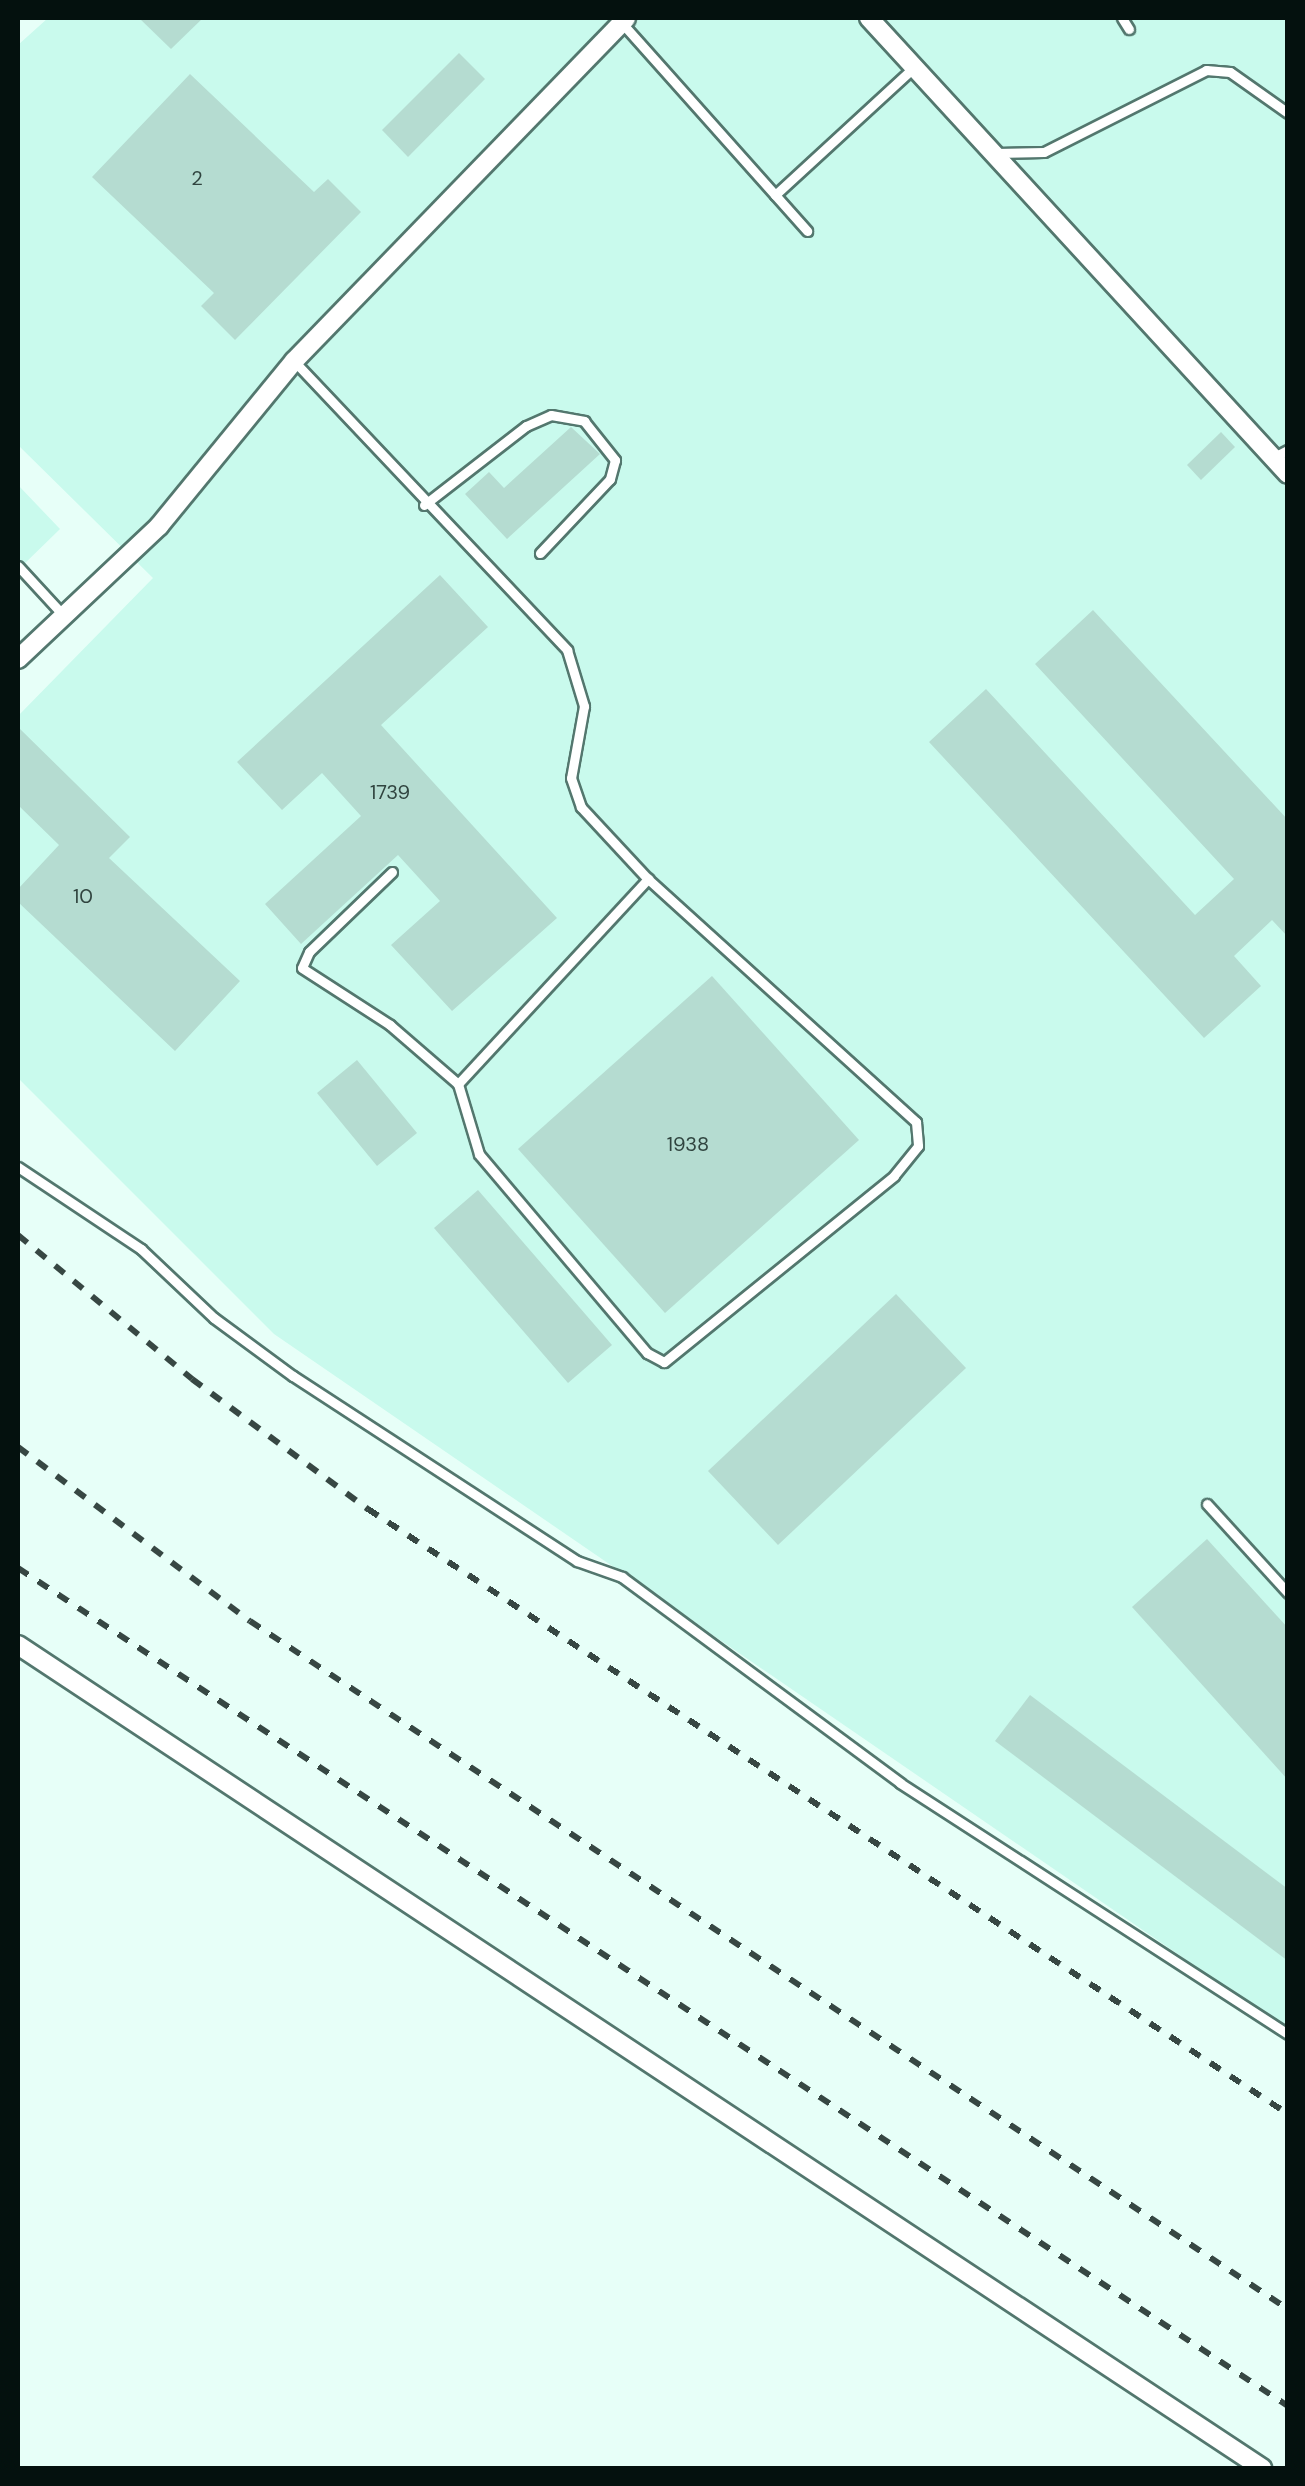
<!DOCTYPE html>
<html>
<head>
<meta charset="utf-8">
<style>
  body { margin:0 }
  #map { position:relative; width:1305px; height:2486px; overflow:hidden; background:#e7fff8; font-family:"DM Sans",sans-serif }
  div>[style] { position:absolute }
  .built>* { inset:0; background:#c9faed }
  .building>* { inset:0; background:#b5dcd1 }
  .roads { filter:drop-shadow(2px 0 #53776e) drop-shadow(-2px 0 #53776e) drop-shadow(0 2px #53776e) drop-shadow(0 -2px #53776e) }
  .lane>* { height:9px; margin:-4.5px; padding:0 4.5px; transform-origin:4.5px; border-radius:4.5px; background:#fff }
  .street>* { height:18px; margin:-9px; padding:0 9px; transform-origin:9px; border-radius:9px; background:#fff }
  .rail>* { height:6px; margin-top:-3px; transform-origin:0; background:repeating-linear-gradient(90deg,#374743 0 12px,transparent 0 24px) }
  span { translate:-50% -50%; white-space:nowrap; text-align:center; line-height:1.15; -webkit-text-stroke:8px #fff; paint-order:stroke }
  .number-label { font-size:20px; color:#30443f }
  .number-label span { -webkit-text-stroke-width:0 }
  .frame { position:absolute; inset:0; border:20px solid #04110e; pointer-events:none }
</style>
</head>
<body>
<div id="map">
  <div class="built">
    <div style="clip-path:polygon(48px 18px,1287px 18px,1287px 2029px,274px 1334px,18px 1078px,18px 716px,153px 578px,18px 445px,18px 45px)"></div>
    <div style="clip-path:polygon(18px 485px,60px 529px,18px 570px)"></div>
  </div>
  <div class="building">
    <div style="clip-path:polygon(139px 18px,203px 18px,171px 49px)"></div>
    <div style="clip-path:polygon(459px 53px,485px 79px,408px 157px,382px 130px)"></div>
    <div style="clip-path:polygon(190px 74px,314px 192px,328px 179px,361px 212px,235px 340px,201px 306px,214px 293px,92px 177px)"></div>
    <div style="clip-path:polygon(571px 427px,600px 454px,507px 539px,465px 494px,489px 472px,504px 488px)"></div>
    <div style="clip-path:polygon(1221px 432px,1235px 447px,1201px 480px,1187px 465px)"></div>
    <div style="clip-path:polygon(440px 575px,488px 627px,381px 725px,557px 918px,452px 1011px,391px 945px,440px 901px,398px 855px,301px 944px,265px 904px,361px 816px,322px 773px,282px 810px,237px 762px)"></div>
    <div style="clip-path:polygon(1093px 610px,1288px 820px,1288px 937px,1272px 920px,1234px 956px,1261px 986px,1204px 1038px,929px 742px,986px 689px,1195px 915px,1234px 879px,1035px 664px)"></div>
    <div style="clip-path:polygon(18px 727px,130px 837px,109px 858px,240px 981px,175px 1051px,18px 902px,18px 889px,59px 845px,18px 805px)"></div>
    <div style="clip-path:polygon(712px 976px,859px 1140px,665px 1313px,518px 1149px)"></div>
    <div style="clip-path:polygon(357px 1060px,417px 1133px,377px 1166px,317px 1093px)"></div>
    <div style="clip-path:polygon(478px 1190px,612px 1345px,568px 1383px,434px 1228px)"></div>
    <div style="clip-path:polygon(896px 1294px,966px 1368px,778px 1545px,708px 1471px)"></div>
    <div style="clip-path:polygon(1207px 1539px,1288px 1628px,1288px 1780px,1132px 1607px)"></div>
    <div style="clip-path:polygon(1030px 1695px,1288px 1889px,1288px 1961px,995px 1741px)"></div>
  </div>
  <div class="roads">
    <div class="lane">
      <div style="left:1122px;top:18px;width:13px;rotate:58deg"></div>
      <div style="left:621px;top:22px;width:280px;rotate:48.3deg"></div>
      <div style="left:996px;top:153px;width:48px;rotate:-1.2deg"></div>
      <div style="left:1044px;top:152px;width:182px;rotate:-26.8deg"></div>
      <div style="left:1206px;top:70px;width:24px;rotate:5deg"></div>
      <div style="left:1230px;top:72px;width:71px;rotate:35.3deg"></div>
      <div style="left:775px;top:195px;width:189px;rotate:-42.6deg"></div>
      <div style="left:294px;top:361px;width:398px;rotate:46.6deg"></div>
      <div style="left:567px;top:650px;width:59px;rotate:73.1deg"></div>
      <div style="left:584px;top:706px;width:73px;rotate:100.2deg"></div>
      <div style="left:571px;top:778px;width:31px;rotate:71deg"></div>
      <div style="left:581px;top:807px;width:98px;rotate:47.1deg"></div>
      <div style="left:648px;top:879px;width:362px;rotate:42.2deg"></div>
      <div style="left:916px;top:1122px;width:24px;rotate:85deg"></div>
      <div style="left:918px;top:1146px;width:38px;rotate:129deg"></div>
      <div style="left:894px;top:1176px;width:296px;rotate:141deg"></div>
      <div style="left:664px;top:1362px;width:19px;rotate:-152deg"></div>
      <div style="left:647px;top:1353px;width:260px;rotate:-130.2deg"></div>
      <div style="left:479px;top:1154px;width:73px;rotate:-106.7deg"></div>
      <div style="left:458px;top:1084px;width:280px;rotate:-47.2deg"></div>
      <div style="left:1272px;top:458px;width:18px;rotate:-27deg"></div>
      <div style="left:424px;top:505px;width:129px;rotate:-37.8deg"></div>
      <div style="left:526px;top:426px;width:27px;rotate:-24deg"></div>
      <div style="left:551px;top:415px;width:34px;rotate:10deg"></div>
      <div style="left:584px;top:421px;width:50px;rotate:51.5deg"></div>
      <div style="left:615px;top:460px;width:20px;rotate:105deg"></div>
      <div style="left:610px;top:479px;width:102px;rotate:133.4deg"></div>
      <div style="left:18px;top:566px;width:68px;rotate:47.4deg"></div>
      <div style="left:392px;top:872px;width:115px;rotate:136.1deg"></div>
      <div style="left:309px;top:952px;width:17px;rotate:114deg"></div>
      <div style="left:302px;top:968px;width:105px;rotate:32.9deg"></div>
      <div style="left:390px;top:1025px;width:90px;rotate:40.9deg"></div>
      <div style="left:18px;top:1167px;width:148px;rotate:33.7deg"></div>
      <div style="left:141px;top:1249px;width:100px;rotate:43.4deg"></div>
      <div style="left:214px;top:1318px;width:98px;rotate:36.3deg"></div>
      <div style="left:293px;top:1376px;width:339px;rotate:33.1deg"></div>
      <div style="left:577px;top:1561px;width:48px;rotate:19.6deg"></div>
      <div style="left:622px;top:1577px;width:346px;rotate:36.5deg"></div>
      <div style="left:900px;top:1783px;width:462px;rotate:32.9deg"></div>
      <div style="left:1207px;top:1504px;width:120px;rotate:47.7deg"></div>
    </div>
    <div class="street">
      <div style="left:869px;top:18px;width:619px;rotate:47.42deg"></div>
      <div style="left:18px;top:659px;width:194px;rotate:-43.3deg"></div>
      <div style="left:159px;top:526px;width:213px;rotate:-50.7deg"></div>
      <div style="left:294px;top:361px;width:477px;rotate:-45.9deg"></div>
      <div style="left:18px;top:1645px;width:1492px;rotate:33.49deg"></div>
    </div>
  </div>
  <div class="rail">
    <div style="left:18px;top:1235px;width:226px;rotate:39.6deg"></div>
    <div style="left:192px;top:1379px;width:219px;rotate:36.5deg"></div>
    <div style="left:368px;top:1509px;width:1101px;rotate:33.33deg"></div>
    <div style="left:18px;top:1447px;width:290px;rotate:36.9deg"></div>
    <div style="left:250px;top:1621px;width:1245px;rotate:33.54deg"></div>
    <div style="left:18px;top:1568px;width:1522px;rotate:33.42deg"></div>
  </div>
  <div class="number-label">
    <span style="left:197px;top:178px">2</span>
    <span style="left:390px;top:792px">1739</span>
    <span style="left:83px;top:896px">10</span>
    <span style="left:688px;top:1144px">1938</span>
  </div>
  <div class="frame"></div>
</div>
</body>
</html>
